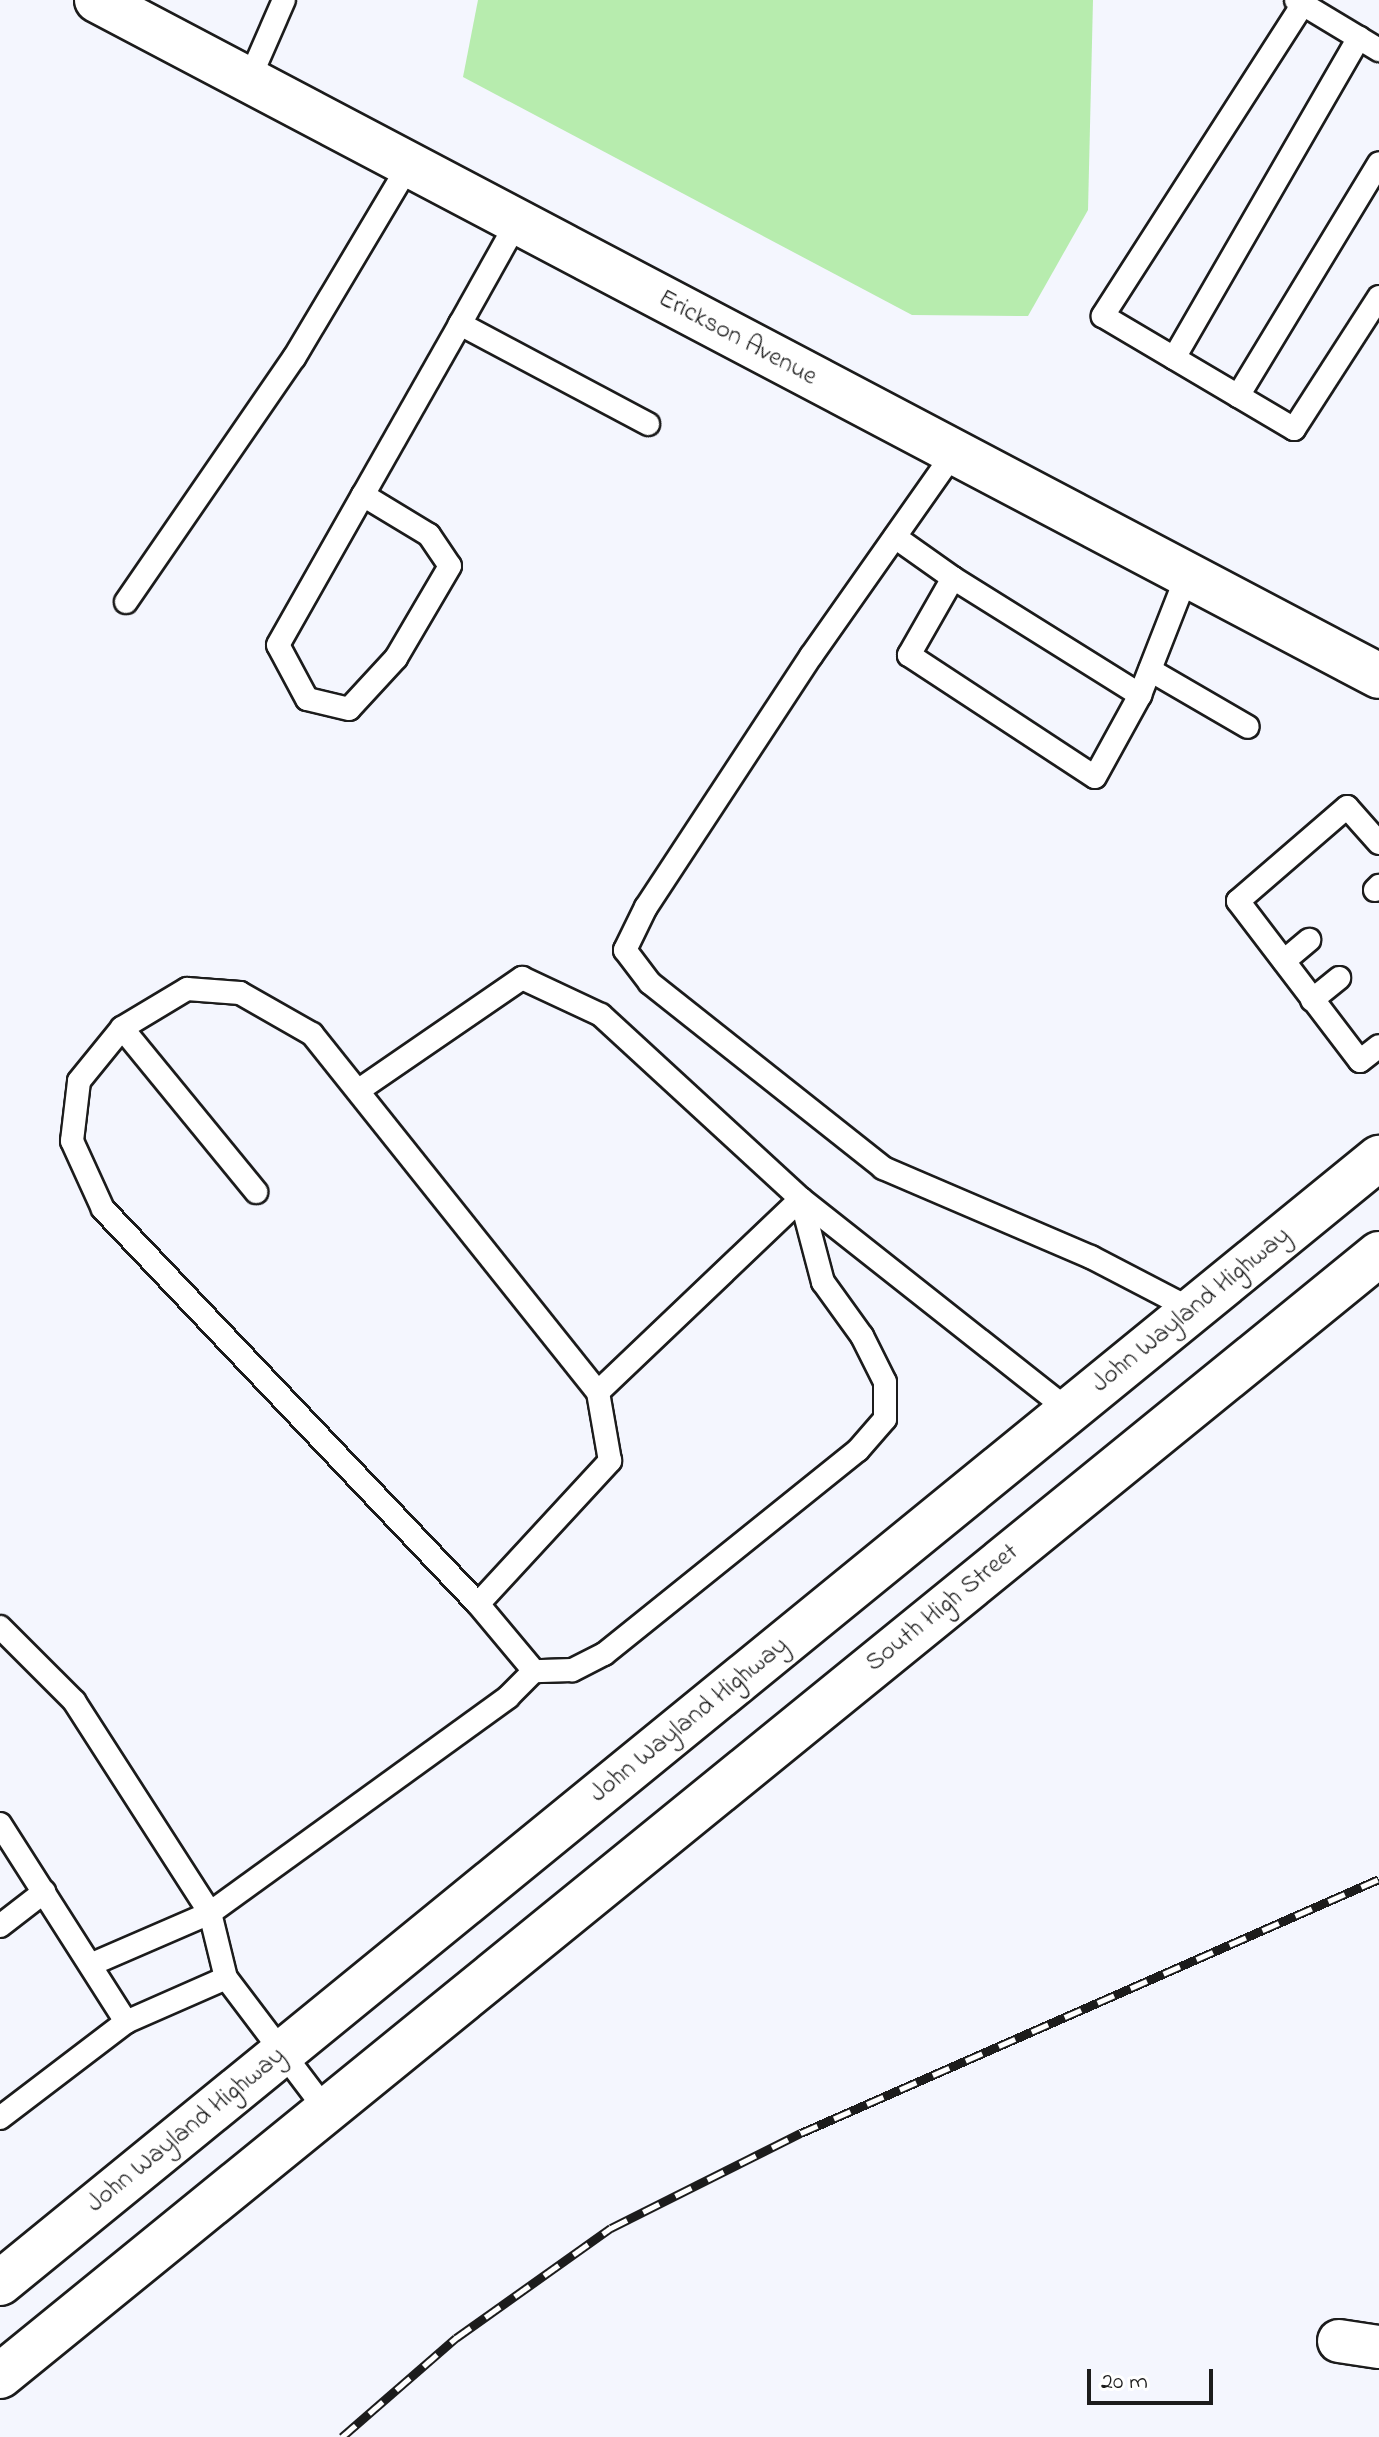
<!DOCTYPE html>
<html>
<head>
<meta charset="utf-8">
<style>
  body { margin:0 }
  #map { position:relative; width:1379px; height:2437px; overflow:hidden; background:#f4f6fe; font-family:"Indie Flower",sans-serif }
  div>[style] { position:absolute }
  .green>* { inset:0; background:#b7ecae }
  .roads { filter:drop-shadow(2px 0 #1c1c1c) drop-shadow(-2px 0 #1c1c1c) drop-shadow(0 2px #1c1c1c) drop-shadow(0 -2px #1c1c1c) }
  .lane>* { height:22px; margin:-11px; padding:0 11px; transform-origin:11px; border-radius:11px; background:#fff }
  .street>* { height:42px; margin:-21px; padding:0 21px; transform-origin:21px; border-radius:21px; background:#fff }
  .primary>* { height:44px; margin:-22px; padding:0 22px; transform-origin:22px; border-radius:22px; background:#fff }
  .rail>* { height:9px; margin-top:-4.5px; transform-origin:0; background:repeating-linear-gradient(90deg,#fff 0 18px,#1c1c1c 0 36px); box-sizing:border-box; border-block:2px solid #1c1c1c }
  span { translate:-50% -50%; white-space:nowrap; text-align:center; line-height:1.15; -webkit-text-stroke:6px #fff; paint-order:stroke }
  .street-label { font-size:26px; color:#1c1c1c }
  .scale { position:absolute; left:1087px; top:2369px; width:126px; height:36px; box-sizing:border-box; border:4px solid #1c1c1c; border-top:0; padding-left:10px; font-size:24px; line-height:28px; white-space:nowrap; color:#1c1c1c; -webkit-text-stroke:6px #fff; paint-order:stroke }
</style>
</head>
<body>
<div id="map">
  <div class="green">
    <div style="clip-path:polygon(478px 0,1093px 0,1088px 210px,1028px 316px,912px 315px,463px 77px)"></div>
  </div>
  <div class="roads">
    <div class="lane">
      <div style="left:1296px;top:0;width:97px;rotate:31.1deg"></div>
      <div style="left:1303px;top:4px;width:371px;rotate:122.7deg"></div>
      <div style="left:1103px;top:316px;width:222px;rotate:30.6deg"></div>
      <div style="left:1294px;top:429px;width:157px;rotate:-57.2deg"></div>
      <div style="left:249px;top:80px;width:87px;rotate:-66.4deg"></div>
      <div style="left:460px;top:324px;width:213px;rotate:28deg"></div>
      <div style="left:1174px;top:358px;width:370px;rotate:-60deg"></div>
      <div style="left:1238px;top:396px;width:272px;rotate:-58.8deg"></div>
      <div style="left:953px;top:454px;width:247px;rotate:125.1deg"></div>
      <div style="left:811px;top:656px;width:300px;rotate:123.3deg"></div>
      <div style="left:646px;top:907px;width:48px;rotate:116deg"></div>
      <div style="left:625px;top:950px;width:41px;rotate:52.9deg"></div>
      <div style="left:650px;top:983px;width:298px;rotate:38.4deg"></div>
      <div style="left:883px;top:1168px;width:226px;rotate:23.2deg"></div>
      <div style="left:1091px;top:1257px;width:115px;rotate:27.5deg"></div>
      <div style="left:363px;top:495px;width:77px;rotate:31.2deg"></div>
      <div style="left:429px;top:535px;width:37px;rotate:56deg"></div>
      <div style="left:450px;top:566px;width:107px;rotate:120.4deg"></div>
      <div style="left:396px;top:658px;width:69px;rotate:132.7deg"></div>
      <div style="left:349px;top:709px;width:43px;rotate:-166.6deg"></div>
      <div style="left:307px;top:699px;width:61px;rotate:-118.2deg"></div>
      <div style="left:278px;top:645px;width:172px;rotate:-60.5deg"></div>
      <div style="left:363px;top:495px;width:197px;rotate:-60.4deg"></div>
      <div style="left:460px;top:324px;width:117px;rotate:-60.8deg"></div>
      <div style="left:895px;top:537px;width:71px;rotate:35.3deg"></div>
      <div style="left:953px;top:578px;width:89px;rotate:119.7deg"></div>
      <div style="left:909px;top:655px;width:222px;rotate:33.3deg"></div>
      <div style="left:1095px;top:777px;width:94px;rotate:-61.2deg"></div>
      <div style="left:1140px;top:695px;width:129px;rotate:-68.6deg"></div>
      <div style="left:953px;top:578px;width:221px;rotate:32deg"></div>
      <div style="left:126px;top:602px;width:296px;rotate:-55.5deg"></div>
      <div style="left:294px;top:358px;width:225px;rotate:-59.2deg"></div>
      <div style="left:1150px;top:670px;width:113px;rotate:30.2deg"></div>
      <div style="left:1379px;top:843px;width:48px;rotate:-131.6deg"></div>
      <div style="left:1347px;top:807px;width:144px;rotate:139.2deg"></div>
      <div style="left:1238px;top:901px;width:201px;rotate:52.7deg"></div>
      <div style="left:1360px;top:1061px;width:24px;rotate:-38deg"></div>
      <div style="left:1375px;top:890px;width:6px;rotate:-45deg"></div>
      <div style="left:1284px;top:961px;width:33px;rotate:-40deg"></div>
      <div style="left:1312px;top:1000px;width:35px;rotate:-39deg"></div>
      <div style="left:122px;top:1028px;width:212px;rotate:50.7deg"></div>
      <div style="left:359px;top:1090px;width:198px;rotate:-34.5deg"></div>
      <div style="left:522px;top:978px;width:87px;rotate:25.1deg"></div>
      <div style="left:601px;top:1015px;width:272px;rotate:42.6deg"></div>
      <div style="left:801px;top:1199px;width:86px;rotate:75.2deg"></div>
      <div style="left:823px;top:1282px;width:67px;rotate:54.2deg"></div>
      <div style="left:862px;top:1336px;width:51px;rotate:63.4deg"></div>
      <div style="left:885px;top:1382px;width:37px;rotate:90deg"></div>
      <div style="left:885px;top:1419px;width:41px;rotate:131.1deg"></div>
      <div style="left:858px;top:1450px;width:326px;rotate:141.2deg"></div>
      <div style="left:604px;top:1654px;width:36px;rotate:153deg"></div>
      <div style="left:572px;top:1670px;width:38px;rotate:178deg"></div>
      <div style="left:478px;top:1604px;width:545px;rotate:-133.51deg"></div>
      <div style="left:103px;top:1209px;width:75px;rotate:-114.5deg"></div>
      <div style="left:72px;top:1141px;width:60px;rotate:-83.3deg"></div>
      <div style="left:79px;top:1081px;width:68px;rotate:-50.9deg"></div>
      <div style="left:122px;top:1028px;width:76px;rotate:-31deg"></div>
      <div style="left:187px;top:989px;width:53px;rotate:4.3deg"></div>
      <div style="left:240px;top:993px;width:83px;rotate:29.7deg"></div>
      <div style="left:312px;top:1034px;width:458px;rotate:51.4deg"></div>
      <div style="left:0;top:1627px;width:105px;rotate:45deg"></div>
      <div style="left:74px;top:1701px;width:252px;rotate:57.3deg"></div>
      <div style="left:210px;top:1913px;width:129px;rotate:156.6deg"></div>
      <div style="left:0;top:1824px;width:235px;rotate:57.5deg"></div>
      <div style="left:0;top:1926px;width:56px;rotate:-37.7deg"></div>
      <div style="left:326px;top:2110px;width:166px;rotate:-127.1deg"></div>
      <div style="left:226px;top:1978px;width:67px;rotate:-103.8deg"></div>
      <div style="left:210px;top:1913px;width:368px;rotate:-35.9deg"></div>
      <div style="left:508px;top:1697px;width:37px;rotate:-45deg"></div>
      <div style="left:534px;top:1671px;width:87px;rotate:-129.9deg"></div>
      <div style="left:478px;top:1604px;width:195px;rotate:-47.3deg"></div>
      <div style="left:610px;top:1461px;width:70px;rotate:-99.9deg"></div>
      <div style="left:598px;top:1392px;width:280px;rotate:-43.6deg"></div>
      <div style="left:801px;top:1199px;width:342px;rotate:38.3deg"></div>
      <div style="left:0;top:2118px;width:158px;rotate:-37.3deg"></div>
      <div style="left:126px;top:2022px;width:109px;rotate:-23.7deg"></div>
    </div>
    <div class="street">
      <div style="left:1339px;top:2341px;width:40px;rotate:8.5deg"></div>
    </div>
    <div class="primary">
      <div style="left:97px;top:0;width:1449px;rotate:27.8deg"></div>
      <div style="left:0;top:2283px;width:1780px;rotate:-39.21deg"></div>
      <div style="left:0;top:2376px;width:1778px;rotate:-39.13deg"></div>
    </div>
  </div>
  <div class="rail">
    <div style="left:342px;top:2437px;width:151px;rotate:-41deg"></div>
    <div style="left:456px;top:2338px;width:190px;rotate:-35.4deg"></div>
    <div style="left:611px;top:2228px;width:212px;rotate:-26.6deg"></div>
    <div style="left:801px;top:2133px;width:631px;rotate:-23.72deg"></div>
  </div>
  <div class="street-label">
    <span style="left:737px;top:339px;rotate:28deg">Erickson Avenue</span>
    <span style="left:1192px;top:1311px;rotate:-39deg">John Wayland Highway</span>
    <span style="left:943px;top:1609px;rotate:-39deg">South High Street</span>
    <span style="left:690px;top:1721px;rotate:-39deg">John Wayland Highway</span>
    <span style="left:187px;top:2131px;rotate:-39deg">John Wayland Highway</span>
  </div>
  <div class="scale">20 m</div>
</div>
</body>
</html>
